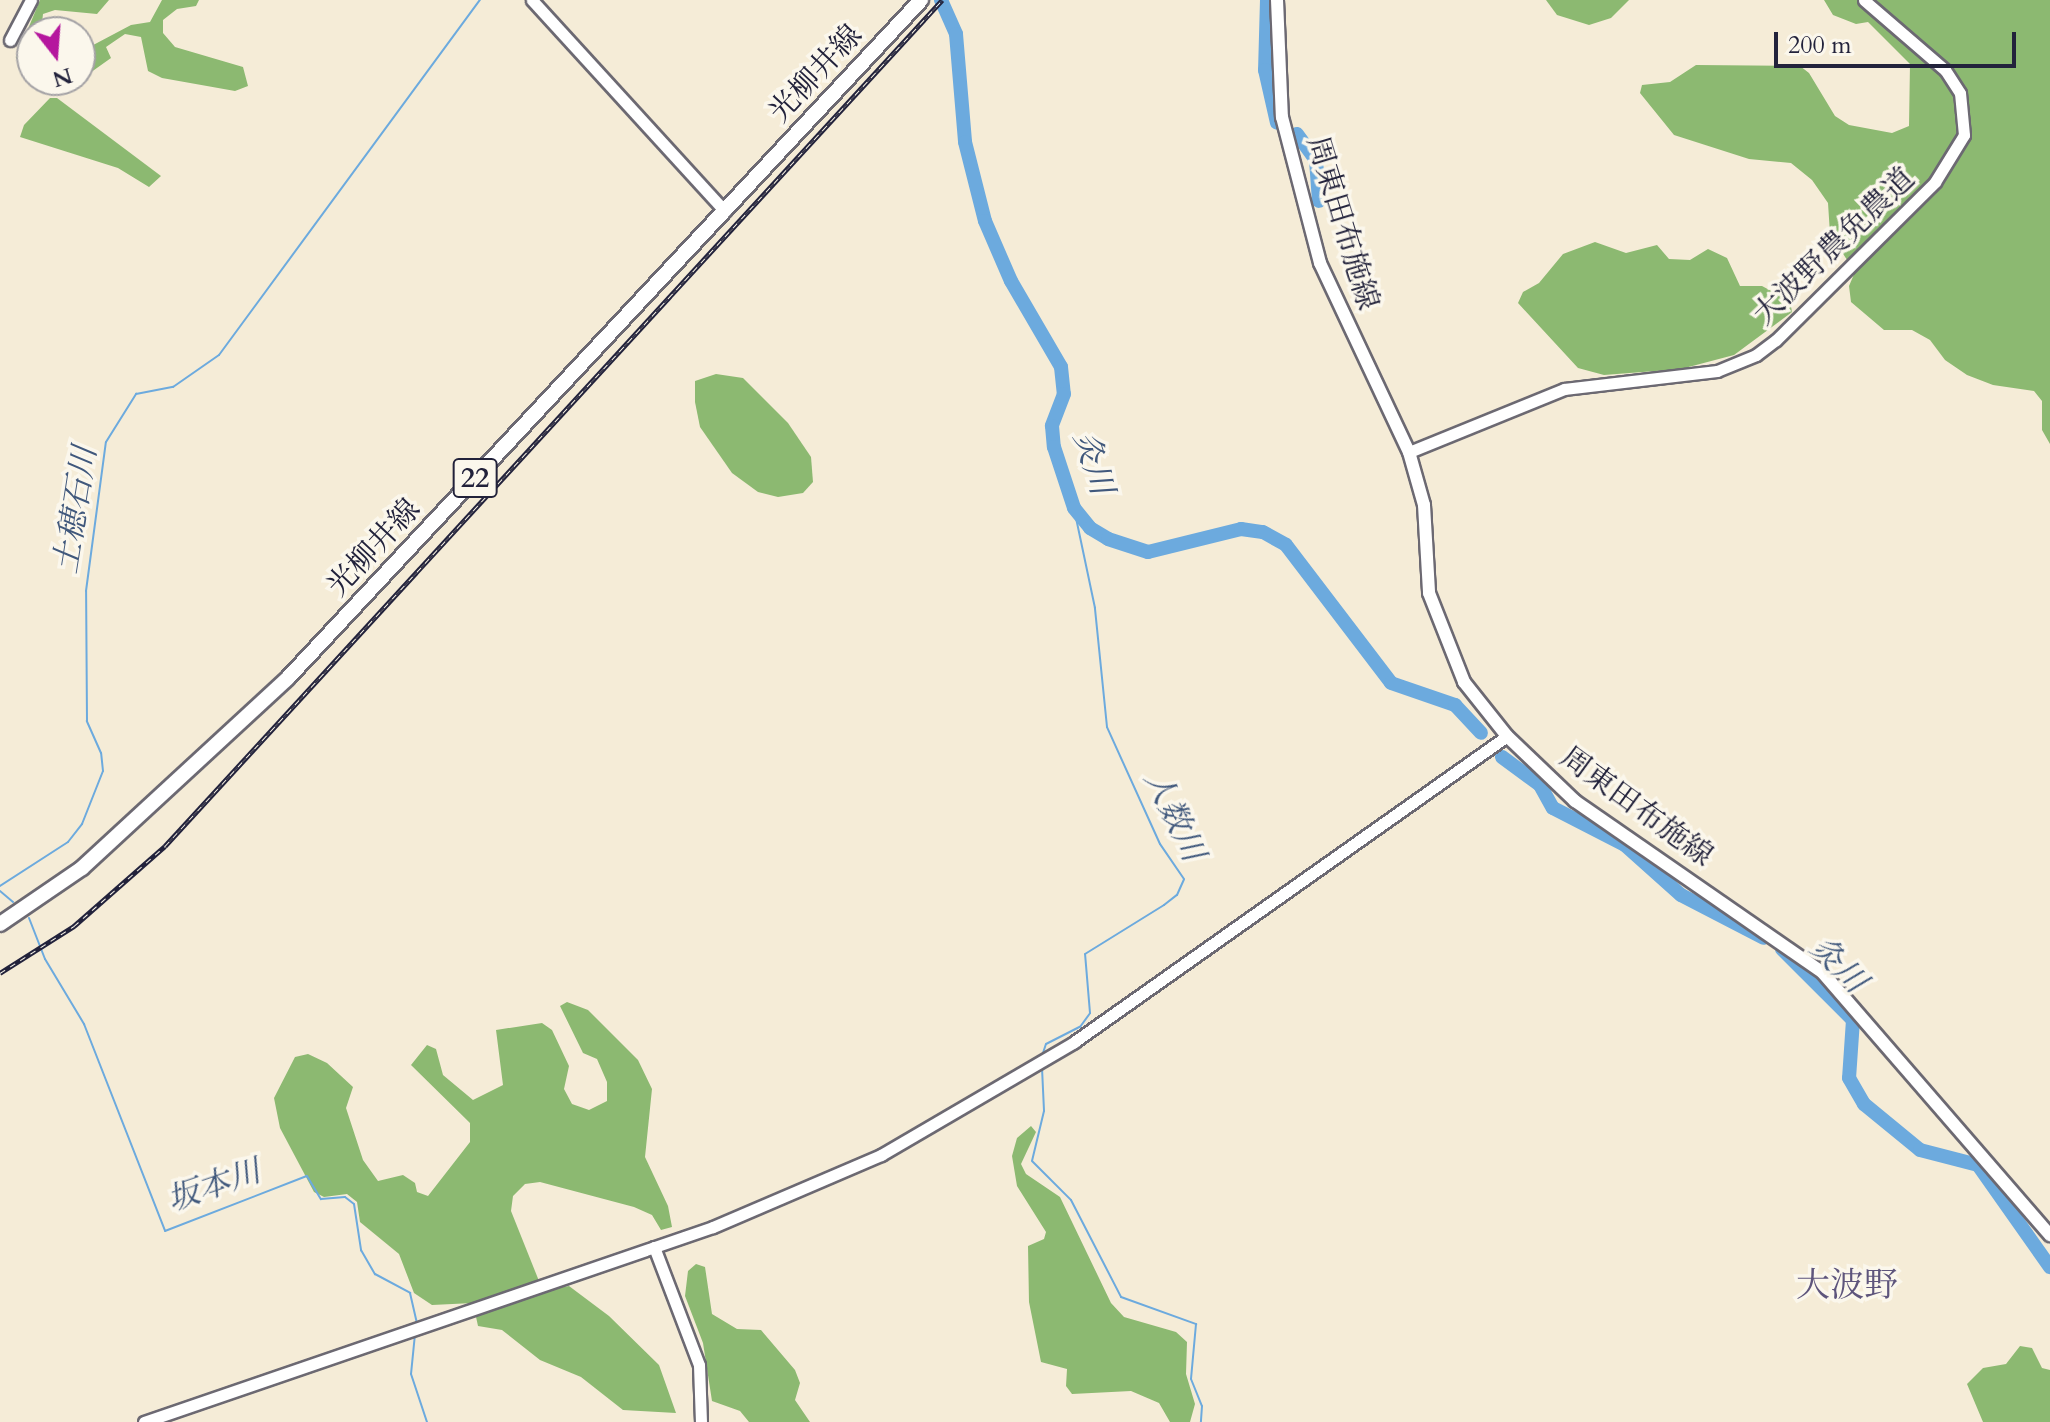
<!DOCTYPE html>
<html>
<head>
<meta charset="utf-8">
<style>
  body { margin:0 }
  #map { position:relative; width:2050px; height:1422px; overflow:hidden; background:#f5ecd7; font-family:Cardo,"Noto Serif JP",serif }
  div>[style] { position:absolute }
  .forest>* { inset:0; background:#8cb971 }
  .stream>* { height:2px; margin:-1px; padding:0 1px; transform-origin:1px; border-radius:1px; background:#6caade }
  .river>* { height:14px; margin:-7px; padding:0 7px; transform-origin:7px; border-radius:7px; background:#6caade }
  .roads { filter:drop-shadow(2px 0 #6c6972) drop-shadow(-2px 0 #6c6972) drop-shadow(0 2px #6c6972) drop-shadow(0 -2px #6c6972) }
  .tertiary>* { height:11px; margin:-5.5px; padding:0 5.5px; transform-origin:5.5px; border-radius:5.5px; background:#fff }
  .secondary>* { height:12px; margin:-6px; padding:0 6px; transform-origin:6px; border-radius:6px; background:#fff }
  .primary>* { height:14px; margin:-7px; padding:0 7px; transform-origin:7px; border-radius:7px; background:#fff }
  .rail>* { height:5px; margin-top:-2.5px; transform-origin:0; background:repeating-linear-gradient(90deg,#fbf7ec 0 6px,#22223b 0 12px); box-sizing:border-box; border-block:2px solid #22223b }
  span { translate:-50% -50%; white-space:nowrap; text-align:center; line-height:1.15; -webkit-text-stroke:7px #fbf7ec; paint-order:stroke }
  .shield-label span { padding:2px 6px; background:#fbf7ec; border:2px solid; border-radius:6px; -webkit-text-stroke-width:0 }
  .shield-label { font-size:28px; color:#22223b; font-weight:700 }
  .street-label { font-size:30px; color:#22223b }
  .water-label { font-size:32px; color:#40587c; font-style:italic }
  .quarter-label { font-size:34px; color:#5e557c }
  .north { position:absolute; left:16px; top:16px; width:80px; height:80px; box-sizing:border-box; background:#fbf7ec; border:2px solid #a4a2a5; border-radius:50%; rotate:163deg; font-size:22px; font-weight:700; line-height:32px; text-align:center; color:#22223b }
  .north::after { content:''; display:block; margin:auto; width:28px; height:36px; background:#b5179e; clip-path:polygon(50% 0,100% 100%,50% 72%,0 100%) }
  .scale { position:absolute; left:1774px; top:32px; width:242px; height:36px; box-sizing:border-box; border:4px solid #22223b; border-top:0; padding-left:10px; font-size:24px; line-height:28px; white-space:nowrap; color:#22223b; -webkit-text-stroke:6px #fbf7ec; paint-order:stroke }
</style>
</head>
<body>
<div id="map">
  <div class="forest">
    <div style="clip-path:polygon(40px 0,109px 0,97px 14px,55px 10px,43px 14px,41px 32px,32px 32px,32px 72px,16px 58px)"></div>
    <div style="clip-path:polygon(162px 0,199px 0,196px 6px,177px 9px,163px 20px,163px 33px,175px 47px,243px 67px,248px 86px,235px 91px,162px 78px,148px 71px,141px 37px,125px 34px,106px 47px,111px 58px,80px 80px,80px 52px,131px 25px,150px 22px)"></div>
    <div style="clip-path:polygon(1546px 0,1629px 0,1611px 18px,1589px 25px,1557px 15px)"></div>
    <div style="clip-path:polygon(1824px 0,2050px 0,2050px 444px,2042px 430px,2042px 401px,2034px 391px,1993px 385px,1967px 375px,1945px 360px,1930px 340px,1912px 330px,1884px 330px,1851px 302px,1849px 286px,1855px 272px,1830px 234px,1828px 203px,1812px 180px,1791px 163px,1749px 159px,1674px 135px,1640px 93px,1642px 85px,1670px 82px,1696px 65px,1800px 66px,1809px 73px,1835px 116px,1849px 125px,1892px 133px,1909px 126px,1910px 64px,1868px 22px,1856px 24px,1833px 15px)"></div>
    <div style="clip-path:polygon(50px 98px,57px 98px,161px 176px,149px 187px,118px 168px,20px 137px,24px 125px)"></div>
    <div style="clip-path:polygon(1595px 242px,1626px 253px,1657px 245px,1669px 259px,1690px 260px,1708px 249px,1727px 258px,1740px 286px,1762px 286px,1790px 301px,1792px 312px,1734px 355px,1681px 369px,1604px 375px,1578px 368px,1518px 303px,1523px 292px,1539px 283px,1563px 254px)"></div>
    <div style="clip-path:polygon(716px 374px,743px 378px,788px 423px,811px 457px,813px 482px,803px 493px,778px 497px,758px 492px,732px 473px,700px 427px,695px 402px,695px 381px)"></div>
    <div style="clip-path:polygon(567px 1002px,588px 1010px,638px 1060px,652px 1089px,645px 1157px,668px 1206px,672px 1227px,661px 1230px,652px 1215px,634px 1207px,540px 1182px,525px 1184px,513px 1196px,511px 1211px,543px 1291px,569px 1286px,609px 1316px,659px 1365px,676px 1413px,623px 1410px,581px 1377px,540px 1360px,502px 1330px,478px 1326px,473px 1303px,432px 1305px,414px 1293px,399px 1254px,360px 1222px,357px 1202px,347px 1194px,324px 1197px,314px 1192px,280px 1128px,274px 1098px,295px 1057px,308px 1054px,327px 1063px,353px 1087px,346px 1108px,363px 1160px,378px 1181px,403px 1175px,415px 1183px,417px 1192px,428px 1196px,470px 1142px,470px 1123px,411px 1065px,427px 1045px,436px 1049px,443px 1075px,473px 1100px,503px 1085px,496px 1030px,542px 1023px,552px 1030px,569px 1066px,564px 1089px,572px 1104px,589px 1110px,607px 1101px,607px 1082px,597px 1059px,583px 1053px,560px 1006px)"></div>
    <div style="clip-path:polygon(1031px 1126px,1036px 1132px,1021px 1164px,1026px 1174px,1060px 1197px,1111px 1303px,1124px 1317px,1176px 1332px,1187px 1342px,1186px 1374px,1195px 1404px,1190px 1422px,1170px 1422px,1159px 1403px,1131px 1391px,1072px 1394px,1066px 1386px,1067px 1369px,1041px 1362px,1029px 1302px,1028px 1246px,1044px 1239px,1046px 1232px,1017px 1186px,1012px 1156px,1017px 1138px)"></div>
    <div style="clip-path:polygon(696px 1264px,705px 1267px,712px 1314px,737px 1329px,761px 1330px,795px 1370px,800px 1383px,795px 1400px,810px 1422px,749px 1422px,740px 1411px,712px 1401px,703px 1343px,685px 1296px,688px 1271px)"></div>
    <div style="clip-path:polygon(2020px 1346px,2032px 1348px,2042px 1368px,2050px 1370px,2050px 1422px,1983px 1422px,1967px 1384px,1983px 1368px,2006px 1364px)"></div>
  </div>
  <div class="stream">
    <div style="left:0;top:886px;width:81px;rotate:-32.9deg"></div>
    <div style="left:68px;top:842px;width:23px;rotate:-52deg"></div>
    <div style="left:82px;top:824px;width:57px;rotate:-68.4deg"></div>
    <div style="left:103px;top:771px;width:18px;rotate:-96deg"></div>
    <div style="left:101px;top:753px;width:35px;rotate:-114deg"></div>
    <div style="left:87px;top:721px;width:130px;rotate:-90.4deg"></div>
    <div style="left:86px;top:591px;width:150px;rotate:-82.4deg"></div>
    <div style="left:106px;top:442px;width:57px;rotate:-58deg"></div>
    <div style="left:136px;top:394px;width:38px;rotate:-11deg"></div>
    <div style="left:173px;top:387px;width:56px;rotate:-34.8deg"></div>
    <div style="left:219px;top:355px;width:441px;rotate:-53.7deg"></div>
    <div style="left:0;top:891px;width:17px;rotate:40deg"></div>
    <div style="left:29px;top:918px;width:44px;rotate:68.7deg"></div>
    <div style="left:45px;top:959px;width:76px;rotate:59deg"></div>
    <div style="left:84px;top:1024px;width:222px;rotate:68.6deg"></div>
    <div style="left:165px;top:1231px;width:152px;rotate:-21.2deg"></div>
    <div style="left:307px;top:1176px;width:27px;rotate:59deg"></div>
    <div style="left:321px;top:1199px;width:24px;rotate:-5deg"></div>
    <div style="left:345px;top:1197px;width:11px;rotate:38deg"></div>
    <div style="left:354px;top:1204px;width:47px;rotate:81.3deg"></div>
    <div style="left:361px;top:1250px;width:28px;rotate:60deg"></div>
    <div style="left:375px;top:1274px;width:40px;rotate:28deg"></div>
    <div style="left:410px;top:1293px;width:32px;rotate:77deg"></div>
    <div style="left:1043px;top:1053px;width:9px;rotate:-72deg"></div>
    <div style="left:1046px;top:1044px;width:38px;rotate:-27deg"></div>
    <div style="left:1080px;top:1027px;width:17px;rotate:-54deg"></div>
    <div style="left:1090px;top:1013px;width:59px;rotate:-94.8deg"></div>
    <div style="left:1085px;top:954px;width:93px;rotate:-31.8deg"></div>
    <div style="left:1164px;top:905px;width:16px;rotate:-38deg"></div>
    <div style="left:1177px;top:895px;width:17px;rotate:-66deg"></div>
    <div style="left:1184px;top:879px;width:42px;rotate:-124.4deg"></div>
    <div style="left:1160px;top:844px;width:128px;rotate:-114.4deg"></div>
    <div style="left:1107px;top:727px;width:120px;rotate:-95.8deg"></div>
    <div style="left:1095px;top:608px;width:102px;rotate:-101.9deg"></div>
    <div style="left:1042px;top:1068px;width:43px;rotate:87.3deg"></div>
    <div style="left:1044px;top:1111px;width:51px;rotate:103.5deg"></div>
    <div style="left:1032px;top:1161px;width:55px;rotate:45deg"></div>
    <div style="left:1071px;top:1200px;width:109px;rotate:62.7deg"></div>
    <div style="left:1121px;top:1297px;width:80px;rotate:19.8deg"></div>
    <div style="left:1196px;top:1324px;width:55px;rotate:95.2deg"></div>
    <div style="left:1191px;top:1379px;width:29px;rotate:68deg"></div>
    <div style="left:1202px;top:1406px;width:16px;rotate:94deg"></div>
    <div style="left:415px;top:1334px;width:40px;rotate:95.7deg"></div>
    <div style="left:411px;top:1374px;width:51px;rotate:71.6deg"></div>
  </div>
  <div class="river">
    <div style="left:941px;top:0;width:37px;rotate:66deg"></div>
    <div style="left:956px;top:34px;width:108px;rotate:85.2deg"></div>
    <div style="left:965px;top:142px;width:81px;rotate:75.8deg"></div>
    <div style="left:985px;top:221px;width:65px;rotate:66.6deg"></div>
    <div style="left:1011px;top:281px;width:99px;rotate:59.8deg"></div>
    <div style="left:1061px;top:367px;width:27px;rotate:84deg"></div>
    <div style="left:1064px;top:394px;width:34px;rotate:111deg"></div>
    <div style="left:1052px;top:426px;width:21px;rotate:85deg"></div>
    <div style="left:1054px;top:447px;width:64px;rotate:71.8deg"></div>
    <div style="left:1074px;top:508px;width:26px;rotate:51deg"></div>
    <div style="left:1090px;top:528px;width:21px;rotate:31deg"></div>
    <div style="left:1108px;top:539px;width:42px;rotate:18deg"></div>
    <div style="left:1148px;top:552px;width:96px;rotate:-13.9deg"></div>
    <div style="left:1241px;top:529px;width:22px;rotate:8deg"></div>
    <div style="left:1263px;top:532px;width:26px;rotate:29deg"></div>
    <div style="left:1286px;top:545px;width:173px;rotate:52.7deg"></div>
    <div style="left:1391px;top:683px;width:68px;rotate:19deg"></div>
    <div style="left:1455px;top:705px;width:38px;rotate:47deg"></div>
    <div style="left:1267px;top:0;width:70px;rotate:91.6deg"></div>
    <div style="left:1265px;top:70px;width:54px;rotate:77.2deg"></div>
    <div style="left:1297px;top:134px;width:32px;rotate:54deg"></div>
    <div style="left:1316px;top:160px;width:41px;rotate:85.8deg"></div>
    <div style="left:1502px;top:757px;width:47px;rotate:36.4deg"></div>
    <div style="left:1540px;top:785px;width:26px;rotate:61deg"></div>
    <div style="left:1553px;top:808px;width:81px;rotate:27.2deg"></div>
    <div style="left:1625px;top:845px;width:75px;rotate:41.8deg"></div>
    <div style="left:1681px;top:895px;width:93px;rotate:27.4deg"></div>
    <div style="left:1782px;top:949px;width:100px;rotate:45deg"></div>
    <div style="left:1853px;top:1020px;width:58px;rotate:93.9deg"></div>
    <div style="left:1849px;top:1078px;width:30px;rotate:60deg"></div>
    <div style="left:1864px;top:1104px;width:72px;rotate:39.4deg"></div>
    <div style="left:1920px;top:1150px;width:60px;rotate:14.5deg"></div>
    <div style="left:1978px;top:1165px;width:125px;rotate:54.8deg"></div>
  </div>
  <div class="roads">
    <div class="tertiary">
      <div style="left:532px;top:0;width:286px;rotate:47.6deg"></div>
      <div style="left:10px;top:40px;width:45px;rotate:-62.3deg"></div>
      <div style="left:1409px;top:452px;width:167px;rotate:-22.1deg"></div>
      <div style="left:1564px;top:389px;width:154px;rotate:-6.7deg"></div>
      <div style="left:1717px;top:371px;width:42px;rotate:-22.3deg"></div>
      <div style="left:1756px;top:355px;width:25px;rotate:-37deg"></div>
      <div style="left:1776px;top:340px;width:224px;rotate:-44.8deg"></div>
      <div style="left:1935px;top:182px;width:55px;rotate:-58.3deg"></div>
      <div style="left:1964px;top:135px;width:42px;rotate:-95.4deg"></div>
      <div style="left:1960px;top:93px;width:27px;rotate:-123deg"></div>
      <div style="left:1945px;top:70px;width:107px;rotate:-139.2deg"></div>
      <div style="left:654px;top:1247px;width:126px;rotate:69.1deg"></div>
      <div style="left:699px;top:1365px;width:57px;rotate:88deg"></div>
      <div style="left:144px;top:1422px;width:601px;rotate:-18.92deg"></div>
      <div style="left:713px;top:1227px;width:183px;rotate:-23.2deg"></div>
      <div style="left:881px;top:1155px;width:224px;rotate:-30.3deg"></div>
      <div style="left:1074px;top:1042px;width:530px;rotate:-35.25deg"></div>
    </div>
    <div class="secondary">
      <div style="left:1277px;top:0;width:117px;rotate:87.6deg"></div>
      <div style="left:1282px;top:117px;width:151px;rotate:75.4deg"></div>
      <div style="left:1320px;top:263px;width:209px;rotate:64.8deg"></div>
      <div style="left:1409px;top:452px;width:55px;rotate:74.2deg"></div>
      <div style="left:1424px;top:505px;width:88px;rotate:86.7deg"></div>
      <div style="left:1429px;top:593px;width:96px;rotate:68.5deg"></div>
      <div style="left:1464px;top:682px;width:69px;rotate:51.5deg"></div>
      <div style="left:1507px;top:736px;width:94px;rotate:43.7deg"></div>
      <div style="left:1575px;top:801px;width:302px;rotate:34.7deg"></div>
      <div style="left:1823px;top:973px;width:347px;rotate:49.1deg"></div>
    </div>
    <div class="primary">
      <div style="left:0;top:924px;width:99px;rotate:-34.3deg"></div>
      <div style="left:82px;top:868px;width:279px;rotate:-42.7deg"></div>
      <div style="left:287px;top:679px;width:929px;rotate:-46.96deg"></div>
    </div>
  </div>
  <div class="rail">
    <div style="left:0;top:973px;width:88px;rotate:-32.4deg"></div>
    <div style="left:74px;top:926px;width:121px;rotate:-41.3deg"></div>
    <div style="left:165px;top:846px;width:1149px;rotate:-47.43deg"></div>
  </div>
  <div class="shield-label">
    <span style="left:475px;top:478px">22</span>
  </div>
  <div class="street-label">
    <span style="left:816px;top:74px;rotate:-47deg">光柳井線</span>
    <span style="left:1342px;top:223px;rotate:73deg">周東田布施線</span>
    <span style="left:1834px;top:247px;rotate:-44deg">大波野農免農道</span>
    <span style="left:374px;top:548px;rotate:-47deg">光柳井線</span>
    <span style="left:1636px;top:807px;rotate:36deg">周東田布施線</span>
  </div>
  <div class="water-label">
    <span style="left:1093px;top:463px;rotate:72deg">灸川</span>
    <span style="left:76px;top:510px;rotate:-81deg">土穂石川</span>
    <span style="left:1174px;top:816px;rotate:64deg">人数川</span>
    <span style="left:1838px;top:965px;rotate:45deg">灸川</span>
    <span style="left:214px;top:1186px;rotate:-19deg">坂本川</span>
  </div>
  <div class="quarter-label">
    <span style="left:1847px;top:1286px">大波野</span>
  </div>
  <div class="north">N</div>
  <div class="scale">200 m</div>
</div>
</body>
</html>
